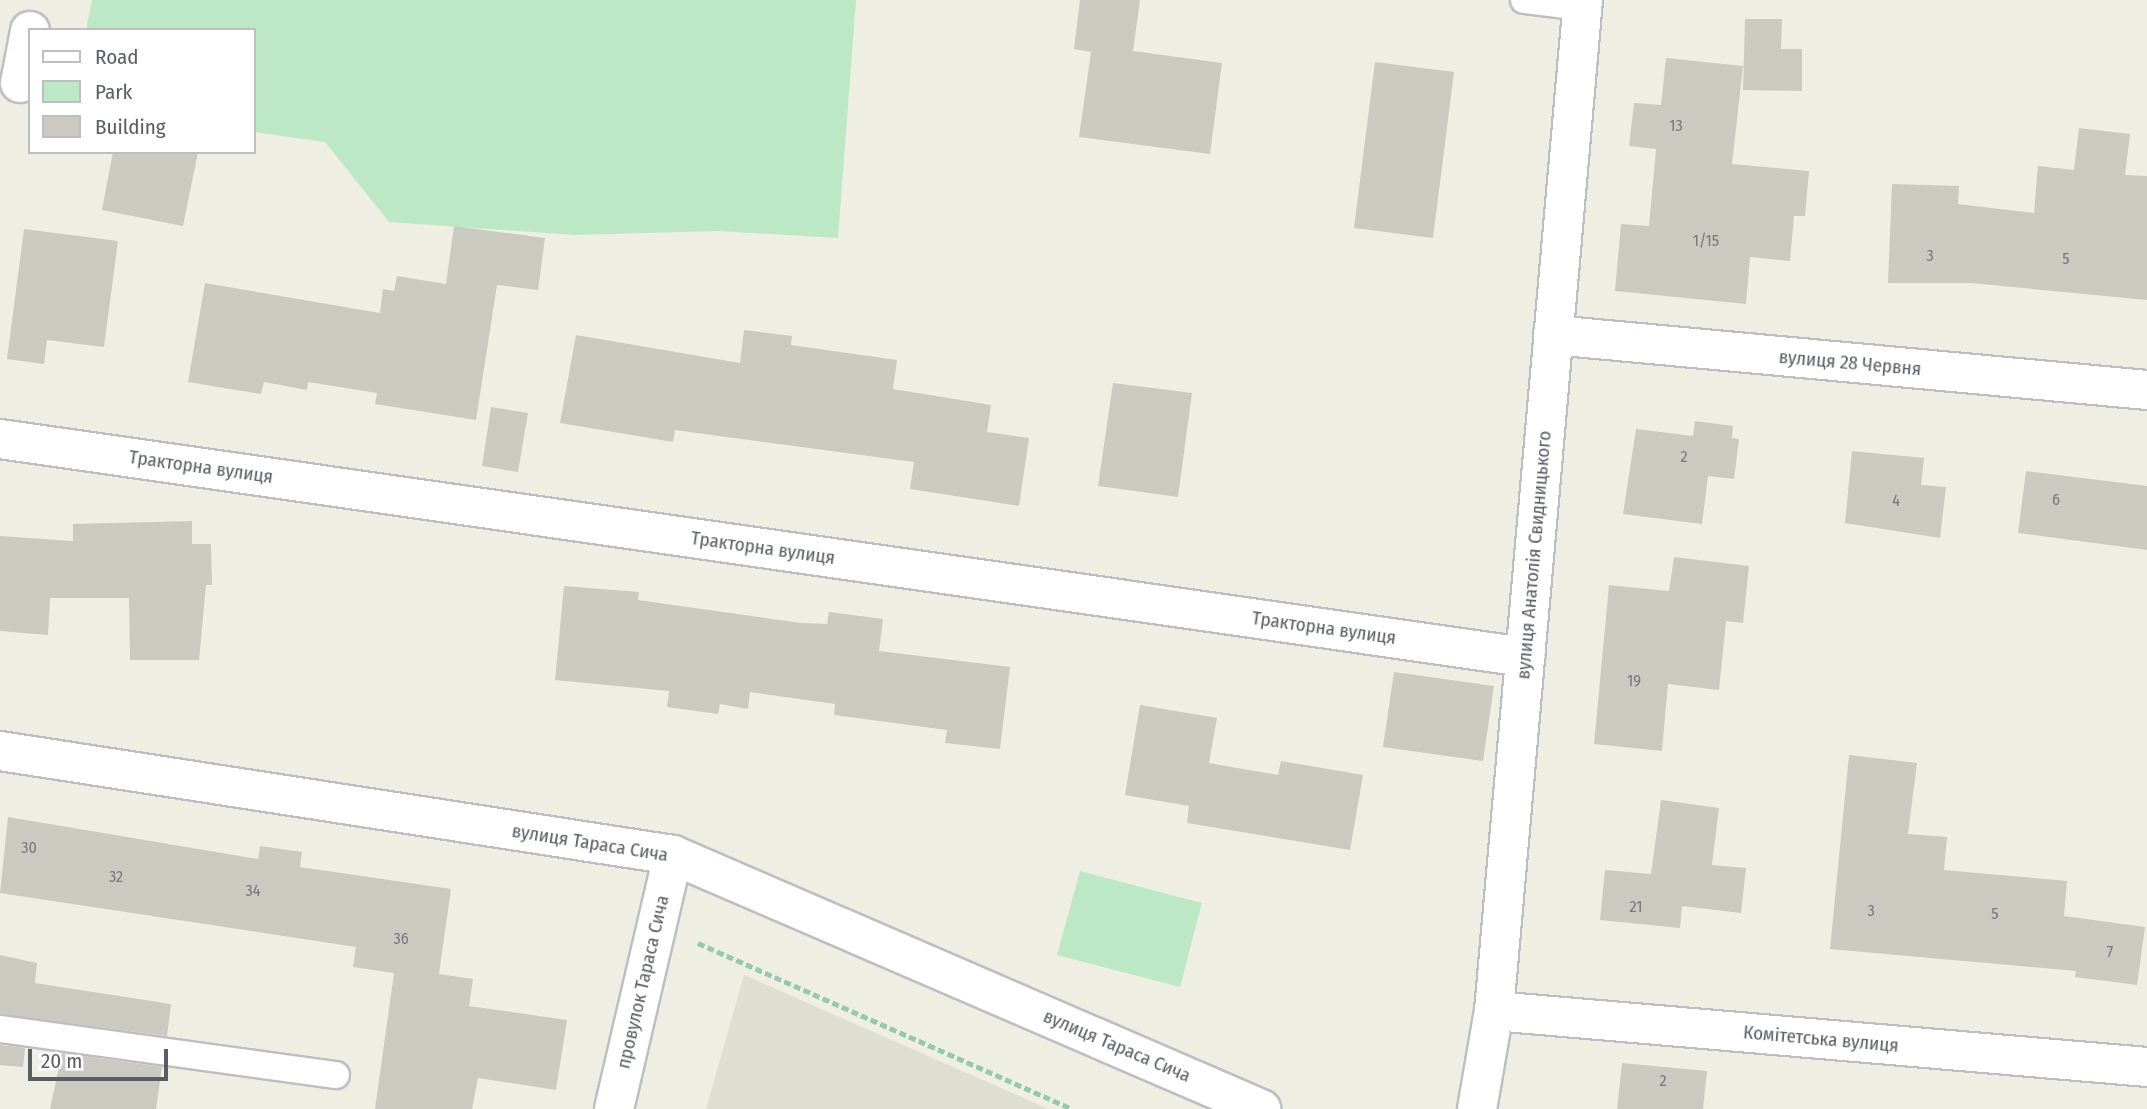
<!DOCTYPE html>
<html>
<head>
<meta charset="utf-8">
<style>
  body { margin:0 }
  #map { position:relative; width:2147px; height:1109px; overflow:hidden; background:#eeeee2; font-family:"Fira Sans Condensed",sans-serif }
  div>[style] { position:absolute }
  .education>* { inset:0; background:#deded1 }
  .green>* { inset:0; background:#bce8c6 }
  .building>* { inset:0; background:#cbcac1 }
  .path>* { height:4.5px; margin-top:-2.25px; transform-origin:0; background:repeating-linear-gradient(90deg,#95c9af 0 7px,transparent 0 10.5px) }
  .roads { filter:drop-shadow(2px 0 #bcbec4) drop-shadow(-2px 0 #bcbec4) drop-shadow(0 2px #bcbec4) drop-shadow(0 -2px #bcbec4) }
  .service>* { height:26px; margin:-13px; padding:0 13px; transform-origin:13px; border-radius:13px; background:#fff }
  .minor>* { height:38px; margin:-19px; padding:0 19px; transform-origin:19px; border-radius:19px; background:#fff }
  span { translate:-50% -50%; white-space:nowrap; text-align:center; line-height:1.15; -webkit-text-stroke:6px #fff; paint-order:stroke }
  .number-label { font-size:16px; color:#76787b }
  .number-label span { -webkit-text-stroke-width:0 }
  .street-label { font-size:19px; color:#5a5d64 }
  .legend { position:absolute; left:28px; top:28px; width:228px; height:126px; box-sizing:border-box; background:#fff; border:2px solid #bdbec1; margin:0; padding:9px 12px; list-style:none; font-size:21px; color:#5a5d64 }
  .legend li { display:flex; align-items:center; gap:14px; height:35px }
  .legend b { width:35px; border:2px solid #bdbec1 }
  .scale { position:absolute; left:28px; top:1049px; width:140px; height:32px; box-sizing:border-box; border:4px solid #5a5d64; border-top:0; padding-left:9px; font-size:21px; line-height:24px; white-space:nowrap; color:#5a5d64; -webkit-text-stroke:5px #fff; paint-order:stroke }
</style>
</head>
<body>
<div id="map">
  <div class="education">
    <div style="clip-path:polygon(744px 975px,1049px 1109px,706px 1109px)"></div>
  </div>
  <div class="green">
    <div style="clip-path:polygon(92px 0,856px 0,838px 238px,718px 231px,575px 235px,389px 222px,325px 142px,254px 132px,254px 30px,86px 30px)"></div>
    <div style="clip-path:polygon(1080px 871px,1202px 903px,1180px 987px,1057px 955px)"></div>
  </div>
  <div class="building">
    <div style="clip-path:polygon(1080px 0,1140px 0,1133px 51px,1222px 63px,1210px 154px,1079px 137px,1091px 52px,1074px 49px)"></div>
    <div style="clip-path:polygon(1745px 19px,1782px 19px,1781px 49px,1802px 49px,1802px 91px,1743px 90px)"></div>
    <div style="clip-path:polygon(1666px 58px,1743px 66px,1732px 164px,1809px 171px,1805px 216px,1794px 216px,1790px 261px,1750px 257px,1746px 304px,1615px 291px,1621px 224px,1649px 226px,1656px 149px,1629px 146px,1634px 103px,1661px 105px)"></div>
    <div style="clip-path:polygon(1375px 62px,1454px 72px,1433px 238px,1354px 228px)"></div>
    <div style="clip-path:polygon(2079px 128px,2130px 134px,2125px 175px,2147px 176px,2147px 300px,1971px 283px,1888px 283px,1892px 184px,1959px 186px,1958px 204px,2034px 213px,2038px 166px,2074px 170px)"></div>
    <div style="clip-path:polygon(113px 152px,198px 152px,183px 226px,102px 210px)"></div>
    <div style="clip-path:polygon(454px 226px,545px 238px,538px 290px,497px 285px,476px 420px,375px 404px,377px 393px,308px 382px,307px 390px,264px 382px,261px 394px,188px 382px,205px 283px,380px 313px,383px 289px,394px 291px,397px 276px,446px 284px)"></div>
    <div style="clip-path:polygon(24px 229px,118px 241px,104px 347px,47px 340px,44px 364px,7px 359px)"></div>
    <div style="clip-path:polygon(744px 330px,792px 336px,791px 345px,897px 360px,893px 389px,991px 405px,987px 432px,1029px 438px,1019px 506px,910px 489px,914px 462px,675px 430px,673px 442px,560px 423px,576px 335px,740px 363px)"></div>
    <div style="clip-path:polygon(1113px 383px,1192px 393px,1178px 497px,1098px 486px)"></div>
    <div style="clip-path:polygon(491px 407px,528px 413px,518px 472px,482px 466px)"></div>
    <div style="clip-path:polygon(1695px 421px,1733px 426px,1732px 438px,1739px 439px,1734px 479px,1708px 476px,1702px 524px,1623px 514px,1636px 429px,1693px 436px)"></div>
    <div style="clip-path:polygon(1852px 451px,1924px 458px,1921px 485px,1946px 487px,1940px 538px,1845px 523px)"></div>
    <div style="clip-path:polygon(2026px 471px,2147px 486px,2147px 550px,2018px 533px)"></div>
    <div style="clip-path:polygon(192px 521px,192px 544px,211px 544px,212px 585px,206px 585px,199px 660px,130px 660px,129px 598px,50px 598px,48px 635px,0 631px,0 536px,73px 541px,73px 524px)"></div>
    <div style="clip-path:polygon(1674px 557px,1749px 566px,1743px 623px,1726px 621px,1719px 690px,1668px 684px,1662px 751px,1594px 744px,1609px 585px,1669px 591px)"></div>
    <div style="clip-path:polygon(564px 586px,639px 592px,638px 600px,801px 623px,827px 624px,829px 612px,883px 619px,879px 651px,1010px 667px,1000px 749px,945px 743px,947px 730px,834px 715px,835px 704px,750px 692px,748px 709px,720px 704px,718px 714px,667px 707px,669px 691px,555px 680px)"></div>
    <div style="clip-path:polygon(1394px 672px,1494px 686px,1483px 761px,1383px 747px)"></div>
    <div style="clip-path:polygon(1140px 705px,1217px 718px,1209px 763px,1278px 775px,1281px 761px,1363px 775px,1350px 850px,1187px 823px,1189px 806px,1125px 795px)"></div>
    <div style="clip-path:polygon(1849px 755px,1917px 763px,1908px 834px,1947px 837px,1944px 870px,2067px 881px,2064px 916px,2145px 927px,2137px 985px,2075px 977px,2076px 971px,1830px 949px)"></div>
    <div style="clip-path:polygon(1661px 800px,1719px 808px,1712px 865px,1746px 868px,1741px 913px,1682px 906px,1680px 928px,1600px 920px,1605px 870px,1651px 874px)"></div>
    <div style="clip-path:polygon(8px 817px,258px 859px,260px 846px,302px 852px,300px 867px,451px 889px,439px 974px,473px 979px,469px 1006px,567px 1020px,556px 1090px,478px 1078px,472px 1109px,375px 1109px,394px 973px,353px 967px,356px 947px,0 893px)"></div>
    <div style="clip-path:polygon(0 955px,37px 963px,35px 983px,171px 1004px,167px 1036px,0 1014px)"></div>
    <div style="clip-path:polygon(0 1045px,25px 1048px,23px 1067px,0 1065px)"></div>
    <div style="clip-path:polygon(62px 1053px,162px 1067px,156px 1109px,50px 1109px)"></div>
    <div style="clip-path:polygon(1622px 1063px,1707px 1071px,1703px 1109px,1617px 1109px)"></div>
  </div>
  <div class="path">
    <div style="left:698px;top:943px;width:409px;rotate:23.9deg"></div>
  </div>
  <div class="roads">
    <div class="service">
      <div style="left:1524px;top:0;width:58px;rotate:6.9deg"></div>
      <div style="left:0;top:1029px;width:339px;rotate:7.8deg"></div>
    </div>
    <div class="minor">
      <div style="left:20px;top:83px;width:53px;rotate:-79.1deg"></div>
      <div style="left:1553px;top:335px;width:597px;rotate:5.29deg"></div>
      <div style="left:0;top:439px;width:1541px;rotate:8.14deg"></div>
      <div style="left:0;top:751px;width:681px;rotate:8.78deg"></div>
      <div style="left:673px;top:855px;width:641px;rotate:23.36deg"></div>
      <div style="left:1494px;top:1011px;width:655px;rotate:4.9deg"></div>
      <div style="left:614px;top:1109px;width:261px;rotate:-76.9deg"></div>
      <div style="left:1477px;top:1109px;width:99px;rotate:-80.2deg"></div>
      <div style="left:1494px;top:1011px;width:1015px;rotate:-84.97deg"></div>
    </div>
  </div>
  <div class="number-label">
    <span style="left:1676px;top:126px">13</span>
    <span style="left:1706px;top:241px">1/15</span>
    <span style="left:1930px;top:256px">3</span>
    <span style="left:2066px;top:259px">5</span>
    <span style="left:1684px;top:457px">2</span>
    <span style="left:2056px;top:500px">6</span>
    <span style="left:1896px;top:501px">4</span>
    <span style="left:1634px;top:681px">19</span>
    <span style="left:29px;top:848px">30</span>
    <span style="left:116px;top:877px">32</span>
    <span style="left:253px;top:891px">34</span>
    <span style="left:1636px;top:907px">21</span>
    <span style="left:1871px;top:911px">3</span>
    <span style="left:1995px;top:914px">5</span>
    <span style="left:401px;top:939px">36</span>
    <span style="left:2110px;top:952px">7</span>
    <span style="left:1663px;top:1081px">2</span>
  </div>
  <div class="street-label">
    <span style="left:1850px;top:363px;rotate:5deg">вулиця 28 Червня</span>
    <span style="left:201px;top:467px;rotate:8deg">Тракторна вулиця</span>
    <span style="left:763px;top:548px;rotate:8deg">Тракторна вулиця</span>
    <span style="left:1534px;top:555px;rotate:-85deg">вулиця Анатолія Свидницького</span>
    <span style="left:1324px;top:628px;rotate:8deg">Тракторна вулиця</span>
    <span style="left:590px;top:843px;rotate:9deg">вулиця Тараса Сича</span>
    <span style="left:643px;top:982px;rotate:-77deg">провулок Тараса Сича</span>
    <span style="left:1821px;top:1039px;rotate:5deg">Комітетська вулиця</span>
    <span style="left:1117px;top:1046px;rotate:23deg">вулиця Тараса Сича</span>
  </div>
  <ul class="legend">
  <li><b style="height:9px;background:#fff"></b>Road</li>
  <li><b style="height:19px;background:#bce8c6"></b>Park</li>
  <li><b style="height:19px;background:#cbcac1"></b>Building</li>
  </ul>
  <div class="scale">20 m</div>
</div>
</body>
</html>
